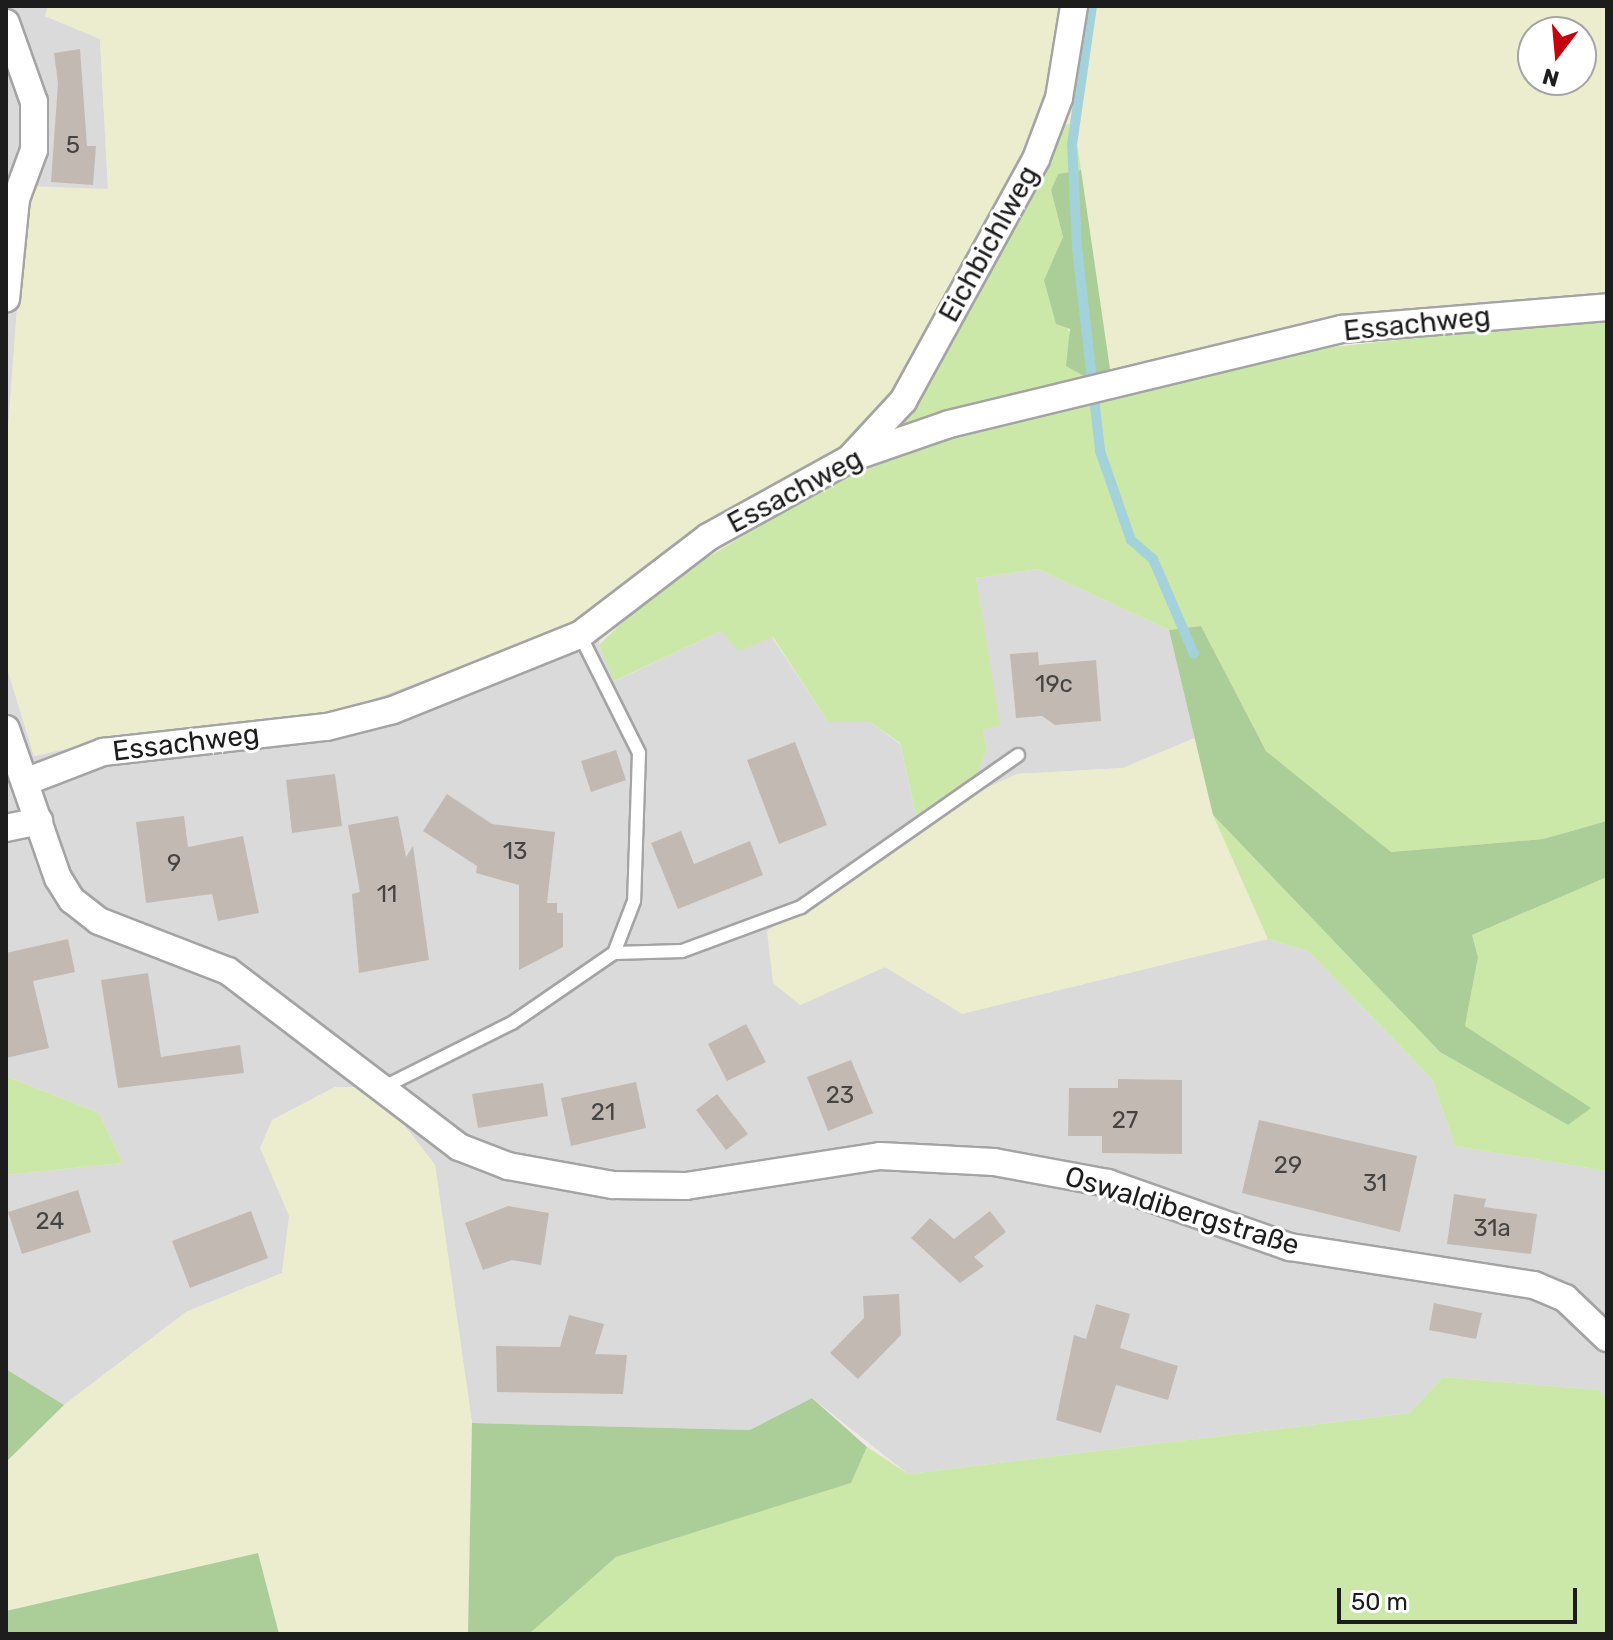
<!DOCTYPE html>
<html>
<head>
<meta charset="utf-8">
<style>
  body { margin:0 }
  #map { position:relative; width:1613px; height:1640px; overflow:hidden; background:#eeeae3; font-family:Rubik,sans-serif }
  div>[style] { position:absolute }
  .residential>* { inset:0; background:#dbdada }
  .farmland>* { inset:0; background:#ecedce }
  .grass>* { inset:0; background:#cce8a9 }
  .forest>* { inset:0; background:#abcd98 }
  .stream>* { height:10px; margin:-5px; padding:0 5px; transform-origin:5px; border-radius:5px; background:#a4d2db }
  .building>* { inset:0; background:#c3b9b3 }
  .roads { filter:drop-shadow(2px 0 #a4a4a4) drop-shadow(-2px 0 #a4a4a4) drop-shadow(0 2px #a4a4a4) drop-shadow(0 -2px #a4a4a4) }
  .lane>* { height:12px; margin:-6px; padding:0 6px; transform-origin:6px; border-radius:6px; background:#fff }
  .street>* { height:26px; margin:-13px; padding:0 13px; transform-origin:13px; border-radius:13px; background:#fff }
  span { translate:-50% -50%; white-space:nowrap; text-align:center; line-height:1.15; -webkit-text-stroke:6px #fff; paint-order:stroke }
  .number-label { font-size:24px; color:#464442 }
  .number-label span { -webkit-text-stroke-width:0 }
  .street-label { font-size:28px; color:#1d1d1d }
  .frame { position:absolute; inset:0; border:8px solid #1d1d1d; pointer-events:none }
  .north { position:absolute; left:1517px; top:16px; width:80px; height:80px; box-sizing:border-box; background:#fff; border:2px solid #a5a5a5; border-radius:50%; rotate:196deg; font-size:22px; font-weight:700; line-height:32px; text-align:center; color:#1d1d1d }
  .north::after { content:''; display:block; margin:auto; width:28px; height:36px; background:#c6040f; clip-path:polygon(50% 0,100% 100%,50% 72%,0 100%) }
  .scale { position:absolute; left:1337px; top:1588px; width:240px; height:36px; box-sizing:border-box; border:4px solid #1d1d1d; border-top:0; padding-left:10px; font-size:24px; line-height:28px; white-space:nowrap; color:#1d1d1d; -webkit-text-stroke:6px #fff; paint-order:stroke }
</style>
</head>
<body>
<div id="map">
  <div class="residential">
    <div style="clip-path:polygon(6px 6px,48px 6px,45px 16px,100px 39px,108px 190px,26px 187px,6px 460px)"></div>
    <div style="clip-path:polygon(1038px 569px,1169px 630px,1195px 738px,1123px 768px,1017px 774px,794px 912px,800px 1005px,885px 967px,962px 1013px,1268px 939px,1308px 951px,1432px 1079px,1455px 1146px,1607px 1171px,1607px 1401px,1598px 1390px,1443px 1377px,1409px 1413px,908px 1474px,812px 1398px,750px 1430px,472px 1423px,435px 1165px,391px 1108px,355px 1087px,335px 1087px,272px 1120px,261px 1148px,290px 1216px,282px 1273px,186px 1312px,64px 1405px,6px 1369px,6px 1175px,123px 1163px,99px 1113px,6px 1076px,6px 665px,34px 756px,119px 737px,306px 724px,602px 613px,599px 645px,615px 681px,721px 631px,772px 637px,828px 722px,870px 722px,900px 744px,916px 815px,975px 776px,987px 751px,983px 731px,999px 724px,976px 578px)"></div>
  </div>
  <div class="farmland">
    <div style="clip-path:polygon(48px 6px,1061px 6px,1056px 56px,1026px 156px,904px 381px,845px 449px,602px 613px,482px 659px,306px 724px,119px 737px,34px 756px,6px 665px,6px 456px,26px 186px,108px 189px,100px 39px,45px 16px)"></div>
    <div style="clip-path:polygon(evenodd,1086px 6px,1607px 6px,1607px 297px,1111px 376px,1074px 123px,1064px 125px,1086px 6px,1533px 32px,1581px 32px,1581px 80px,1533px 80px,1533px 32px)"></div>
    <div style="clip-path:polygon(1195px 738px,1213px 815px,1268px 939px,962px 1014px,885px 967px,800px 1005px,773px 983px,767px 931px,968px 796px,1017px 774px,1123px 768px)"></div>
    <div style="clip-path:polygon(336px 1087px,356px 1087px,391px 1108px,435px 1165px,472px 1423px,468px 1634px,279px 1634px,258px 1553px,6px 1611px,6px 1462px,64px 1405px,186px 1312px,282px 1273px,289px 1216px,260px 1148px,272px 1120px)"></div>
  </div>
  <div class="grass">
    <div style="clip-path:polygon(1074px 123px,1081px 170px,1058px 174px,1051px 190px,1063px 237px,1044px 280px,1093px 381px,884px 433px,1064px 125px)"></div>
    <div style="clip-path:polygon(1607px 318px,1607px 821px,1543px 839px,1391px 852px,1266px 751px,1201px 626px,1169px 630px,1038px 569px,976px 578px,1000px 724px,983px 731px,987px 751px,975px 776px,916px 815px,900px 743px,870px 722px,828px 722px,773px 637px,739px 651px,721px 631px,614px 681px,599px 645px,659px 587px,842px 476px,1005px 421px,1295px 351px)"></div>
    <div style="clip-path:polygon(1213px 815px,1440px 1052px,1568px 1125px,1590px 1108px,1465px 1026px,1478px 957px,1472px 935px,1607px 877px,1607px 1171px,1455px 1146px,1432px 1079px,1308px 951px,1268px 939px)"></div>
    <div style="clip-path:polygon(6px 1076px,99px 1113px,123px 1163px,6px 1175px)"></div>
    <div style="clip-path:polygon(1443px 1377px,1599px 1390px,1607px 1401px,1607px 1634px,529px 1634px,616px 1557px,851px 1483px,867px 1447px,908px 1474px,1409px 1413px)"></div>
  </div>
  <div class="forest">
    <div style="clip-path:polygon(1081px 170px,1111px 376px,1093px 381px,1066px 366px,1070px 329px,1056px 324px,1044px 280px,1063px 237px,1051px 190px,1058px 174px)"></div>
    <div style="clip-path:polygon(1201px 626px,1266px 751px,1391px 852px,1543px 839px,1607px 821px,1607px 877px,1472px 935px,1478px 957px,1465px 1026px,1591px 1108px,1568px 1125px,1440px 1052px,1213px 815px,1169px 630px)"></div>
    <div style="clip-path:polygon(6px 1369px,64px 1405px,6px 1462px)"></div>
    <div style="clip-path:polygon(812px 1398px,867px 1447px,851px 1483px,616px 1557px,529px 1634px,468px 1634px,472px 1423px,750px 1430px)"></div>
    <div style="clip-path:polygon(258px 1553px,279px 1634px,6px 1634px,6px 1611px)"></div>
  </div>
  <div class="stream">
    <div style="left:1092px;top:6px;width:139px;rotate:98.2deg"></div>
    <div style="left:1072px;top:144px;width:104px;rotate:87.2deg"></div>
    <div style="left:1077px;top:248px;width:204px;rotate:83.5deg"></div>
    <div style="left:1100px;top:451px;width:94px;rotate:70.8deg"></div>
    <div style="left:1131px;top:540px;width:29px;rotate:41deg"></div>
    <div style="left:1153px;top:559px;width:103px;rotate:66.7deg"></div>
  </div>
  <div class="building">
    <div style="clip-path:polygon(80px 49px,87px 146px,96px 146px,93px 185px,51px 182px,58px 83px,54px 53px)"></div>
    <div style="clip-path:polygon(1038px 652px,1039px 665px,1096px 660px,1101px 721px,1055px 725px,1042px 716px,1016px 718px,1010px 654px)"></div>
    <div style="clip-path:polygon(795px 742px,827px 825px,779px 844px,747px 760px)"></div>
    <div style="clip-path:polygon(616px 750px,626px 780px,591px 792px,581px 761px)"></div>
    <div style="clip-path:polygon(335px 774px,342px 826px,292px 833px,286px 780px)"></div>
    <div style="clip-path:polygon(447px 794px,492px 824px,555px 832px,547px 903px,557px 903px,557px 913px,563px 913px,563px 947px,519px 970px,519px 885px,476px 873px,477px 866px,423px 831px)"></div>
    <div style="clip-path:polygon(184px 816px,188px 847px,243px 836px,259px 913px,218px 921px,212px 894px,146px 903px,136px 822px)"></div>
    <div style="clip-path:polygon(398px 816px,406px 857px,413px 846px,429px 960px,359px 973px,352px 894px,360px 892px,348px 825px)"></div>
    <div style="clip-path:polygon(681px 831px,694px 864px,750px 841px,763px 875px,678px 909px,651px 843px)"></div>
    <div style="clip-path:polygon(68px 939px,75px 972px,33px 981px,49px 1048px,6px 1058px,6px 953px)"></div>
    <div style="clip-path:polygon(148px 973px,161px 1057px,240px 1045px,244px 1073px,118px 1088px,101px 980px)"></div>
    <div style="clip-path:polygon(746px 1024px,766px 1062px,727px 1081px,708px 1044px)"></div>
    <div style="clip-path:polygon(851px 1060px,873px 1113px,828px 1131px,807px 1077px)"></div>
    <div style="clip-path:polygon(1118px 1079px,1182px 1080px,1182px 1154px,1102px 1153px,1102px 1136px,1068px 1136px,1069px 1088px,1118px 1088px)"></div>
    <div style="clip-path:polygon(636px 1082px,646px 1128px,571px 1146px,561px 1098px)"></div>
    <div style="clip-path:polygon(543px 1083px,548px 1116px,478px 1128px,472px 1094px)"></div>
    <div style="clip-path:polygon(717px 1094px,748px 1134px,726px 1150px,696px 1110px)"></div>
    <div style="clip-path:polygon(1259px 1120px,1417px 1156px,1400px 1232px,1242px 1193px)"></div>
    <div style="clip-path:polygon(78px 1190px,91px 1232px,22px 1254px,8px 1212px)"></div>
    <div style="clip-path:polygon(1454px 1194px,1486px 1199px,1484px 1207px,1537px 1214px,1531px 1254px,1447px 1244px)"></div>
    <div style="clip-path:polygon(508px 1206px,549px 1213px,541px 1265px,512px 1260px,483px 1270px,465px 1223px)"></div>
    <div style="clip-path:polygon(251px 1211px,268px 1258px,190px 1288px,172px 1241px)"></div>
    <div style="clip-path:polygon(990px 1211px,1006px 1232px,974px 1257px,984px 1266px,960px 1283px,911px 1238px,930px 1218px,954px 1239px)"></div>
    <div style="clip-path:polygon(899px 1294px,901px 1335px,858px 1379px,830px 1353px,864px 1318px,863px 1296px)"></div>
    <div style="clip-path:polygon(1434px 1303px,1482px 1313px,1476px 1339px,1429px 1330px)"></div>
    <div style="clip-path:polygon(1096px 1304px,1130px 1314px,1120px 1348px,1178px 1366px,1168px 1400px,1116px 1385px,1101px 1433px,1056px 1420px,1074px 1335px,1086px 1339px)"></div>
    <div style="clip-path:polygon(569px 1315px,604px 1324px,595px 1354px,627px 1355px,623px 1394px,497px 1392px,496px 1346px,560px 1347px)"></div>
  </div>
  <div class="roads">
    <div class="lane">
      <div style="left:580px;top:635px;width:132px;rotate:63.4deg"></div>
      <div style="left:639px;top:753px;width:148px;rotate:91.9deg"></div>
      <div style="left:634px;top:901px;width:56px;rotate:111deg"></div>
      <div style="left:382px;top:1088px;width:145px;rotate:-26.6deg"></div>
      <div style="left:512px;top:1023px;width:124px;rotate:-34.5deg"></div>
      <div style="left:614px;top:953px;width:68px;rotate:-1.7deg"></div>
      <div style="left:682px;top:951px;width:127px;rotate:-20.3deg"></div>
      <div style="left:801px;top:907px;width:265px;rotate:-35deg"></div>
    </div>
    <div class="street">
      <div style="left:6px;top:23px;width:84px;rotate:70.5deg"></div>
      <div style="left:34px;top:102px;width:48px;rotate:90deg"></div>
      <div style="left:34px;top:150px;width:52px;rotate:110.2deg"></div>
      <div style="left:16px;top:199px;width:100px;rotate:95.7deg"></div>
      <div style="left:853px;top:455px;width:74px;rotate:-47.2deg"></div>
      <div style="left:903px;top:401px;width:276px;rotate:-61.2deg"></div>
      <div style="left:1036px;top:159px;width:65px;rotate:-69.3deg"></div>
      <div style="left:1059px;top:98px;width:93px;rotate:-80.7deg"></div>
      <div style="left:6px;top:729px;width:158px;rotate:70.8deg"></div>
      <div style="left:58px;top:878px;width:26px;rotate:58deg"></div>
      <div style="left:72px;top:900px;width:34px;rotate:38deg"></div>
      <div style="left:99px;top:921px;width:138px;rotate:21.2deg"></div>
      <div style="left:228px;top:971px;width:290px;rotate:37.3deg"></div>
      <div style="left:459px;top:1147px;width:53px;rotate:21.2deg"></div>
      <div style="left:508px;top:1166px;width:107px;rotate:10.3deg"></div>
      <div style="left:613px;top:1185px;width:73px;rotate:0.8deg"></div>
      <div style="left:686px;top:1186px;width:196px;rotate:-8.8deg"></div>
      <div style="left:880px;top:1156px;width:114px;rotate:3deg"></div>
      <div style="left:994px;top:1162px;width:116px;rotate:10.4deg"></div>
      <div style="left:1108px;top:1183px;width:193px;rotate:19.4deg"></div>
      <div style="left:1290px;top:1247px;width:247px;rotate:8.9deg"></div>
      <div style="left:1534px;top:1285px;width:34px;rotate:23deg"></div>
      <div style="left:1565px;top:1298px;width:58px;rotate:43.6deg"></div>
      <div style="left:25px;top:782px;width:84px;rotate:-21deg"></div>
      <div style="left:103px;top:752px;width:225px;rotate:-6.4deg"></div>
      <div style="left:327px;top:727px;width:68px;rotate:-14.4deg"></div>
      <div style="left:393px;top:710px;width:201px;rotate:-21.9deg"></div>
      <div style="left:580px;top:635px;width:161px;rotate:-37.4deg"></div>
      <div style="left:708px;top:537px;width:163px;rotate:-28.9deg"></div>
      <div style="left:851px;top:458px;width:104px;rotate:-19.1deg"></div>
      <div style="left:949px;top:424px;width:404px;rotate:-13.6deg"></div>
      <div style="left:1342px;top:329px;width:266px;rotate:-4.7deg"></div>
      <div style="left:6px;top:828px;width:34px;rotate:-12deg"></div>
    </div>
  </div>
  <div class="number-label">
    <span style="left:73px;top:146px">5</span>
    <span style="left:1054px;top:685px">19c</span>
    <span style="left:515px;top:852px">13</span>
    <span style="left:174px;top:864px">9</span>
    <span style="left:387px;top:895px">11</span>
    <span style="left:840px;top:1096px">23</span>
    <span style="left:603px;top:1113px">21</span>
    <span style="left:1125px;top:1121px">27</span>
    <span style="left:1288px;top:1166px">29</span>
    <span style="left:1375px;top:1184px">31</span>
    <span style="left:50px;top:1222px">24</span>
    <span style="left:1492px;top:1229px">31a</span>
  </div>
  <div class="street-label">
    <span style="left:989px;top:244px;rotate:-61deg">Eichbichlweg</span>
    <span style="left:1417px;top:324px;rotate:-6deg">Essachweg</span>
    <span style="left:795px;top:491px;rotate:-28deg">Essachweg</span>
    <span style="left:186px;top:743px;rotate:-7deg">Essachweg</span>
    <span style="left:1182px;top:1211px;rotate:17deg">Oswaldibergstraße</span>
  </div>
  <div class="frame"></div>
  <div class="north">N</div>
  <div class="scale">50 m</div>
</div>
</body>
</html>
